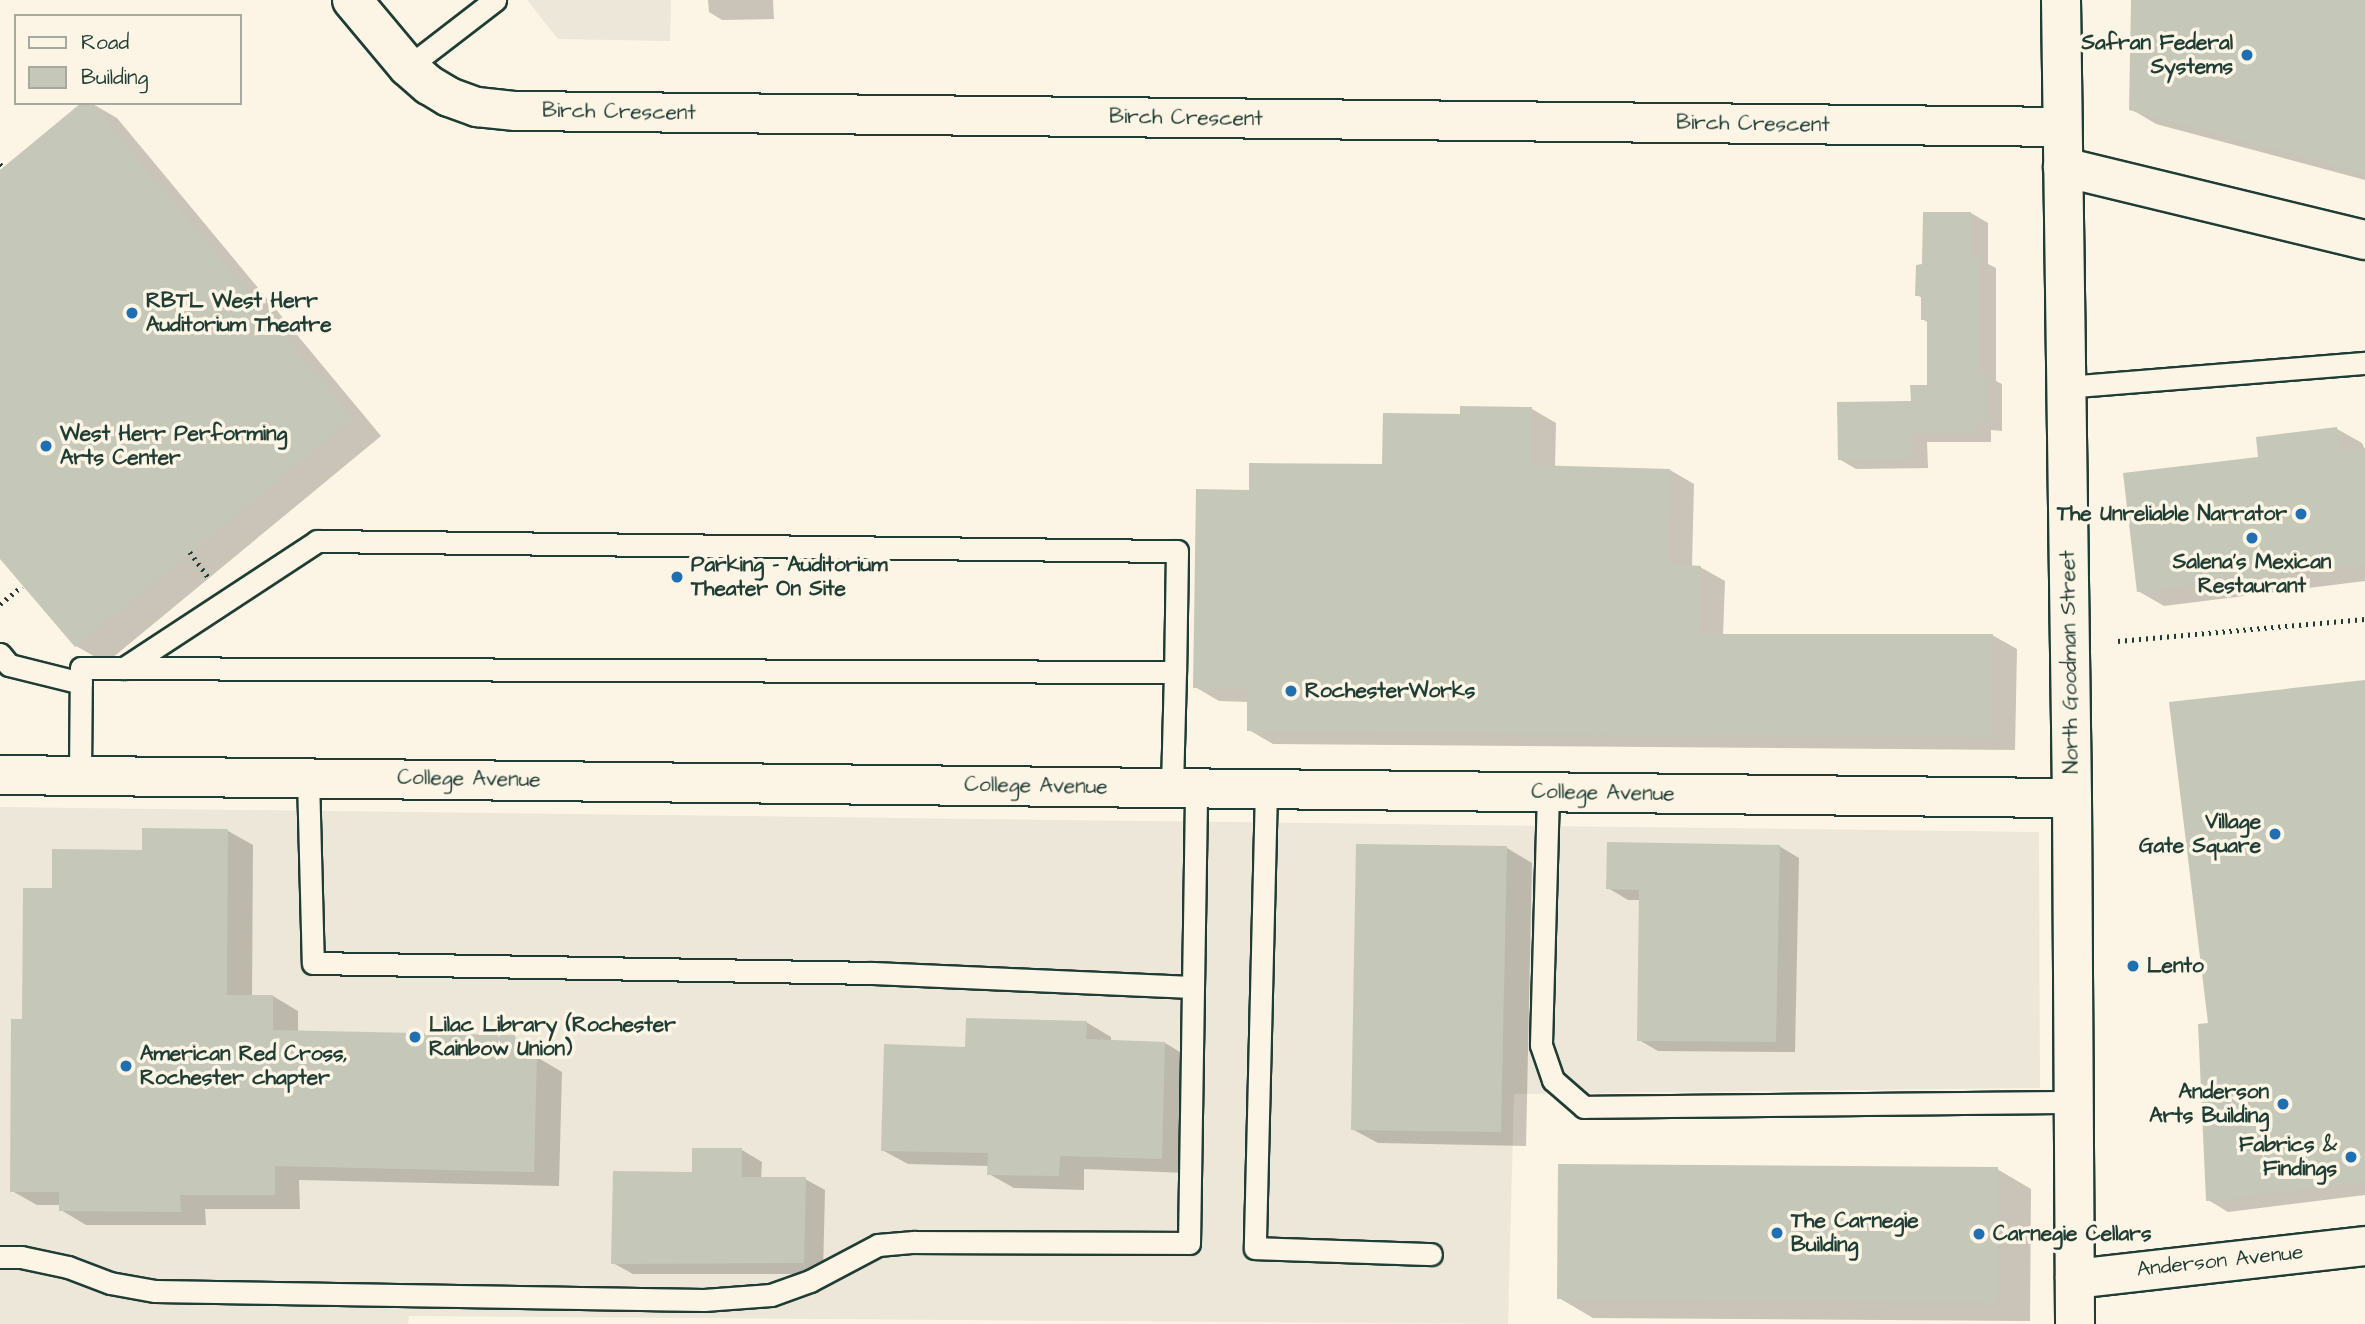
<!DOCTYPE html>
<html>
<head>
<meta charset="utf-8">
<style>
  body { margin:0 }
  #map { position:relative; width:2365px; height:1324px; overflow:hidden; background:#fcf5e5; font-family:"Architects Daughter",sans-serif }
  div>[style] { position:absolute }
  .built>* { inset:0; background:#ece7d8 }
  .shadow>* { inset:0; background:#0003 }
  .building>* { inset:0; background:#c5c7b9 }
  .path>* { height:4.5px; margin-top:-2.25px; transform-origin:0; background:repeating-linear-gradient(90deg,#1f3d34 0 2px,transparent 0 7px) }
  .roads { filter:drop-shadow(2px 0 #1f3d34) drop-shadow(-2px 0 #1f3d34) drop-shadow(0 2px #1f3d34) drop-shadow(0 -2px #1f3d34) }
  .service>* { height:21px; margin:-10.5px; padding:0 10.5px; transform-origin:10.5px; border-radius:10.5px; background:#fcf5e5 }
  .minor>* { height:38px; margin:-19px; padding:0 19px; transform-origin:19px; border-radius:19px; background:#fcf5e5 }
  .secondary>* { height:38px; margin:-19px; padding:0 19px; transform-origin:19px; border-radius:19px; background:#fcf5e5 }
  .dots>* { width:19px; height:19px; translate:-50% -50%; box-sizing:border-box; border:4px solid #fcf5e5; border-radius:50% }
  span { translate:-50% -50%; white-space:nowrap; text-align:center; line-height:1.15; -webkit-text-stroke:7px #fcf5e5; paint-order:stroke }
  .poi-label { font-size:21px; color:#1f3d34; font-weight:700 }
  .right { translate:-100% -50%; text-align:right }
  .left { translate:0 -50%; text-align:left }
  .street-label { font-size:21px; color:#1f3d34 }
  .legend { position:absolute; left:14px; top:14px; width:228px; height:91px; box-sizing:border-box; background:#fcf5e5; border:2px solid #a4ab9e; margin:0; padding:9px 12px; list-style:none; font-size:21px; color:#1f3d34 }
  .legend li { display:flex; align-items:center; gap:14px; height:35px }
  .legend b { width:35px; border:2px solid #a4ab9e }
</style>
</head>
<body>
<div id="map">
  <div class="built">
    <div style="clip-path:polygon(527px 0,671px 0,670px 41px,558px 39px)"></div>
    <div style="clip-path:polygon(0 807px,2039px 832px,2040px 1088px,1514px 1094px,1508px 1324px,409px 1316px,408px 1324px,0 1324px)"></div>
  </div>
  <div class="shadow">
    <div style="clip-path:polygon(708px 0,773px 0,774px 19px,722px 20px,709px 12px)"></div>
    <div style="clip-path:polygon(2132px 0,2365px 0,2365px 180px,2156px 124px,2131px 109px)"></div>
    <div style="clip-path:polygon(84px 103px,91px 103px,117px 118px,381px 436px,106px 663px,76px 646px,0 555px,0 173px)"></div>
    <div style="clip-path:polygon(1971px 213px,1988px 223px,1988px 264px,1996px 268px,1996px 381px,2002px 384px,2002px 431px,1991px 430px,1991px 442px,1927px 442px,1928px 468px,1856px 469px,1839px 459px,1913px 403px,1928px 387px,1929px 323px,1922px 319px,1922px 298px,1917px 295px,1924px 266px,1924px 214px)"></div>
    <div style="clip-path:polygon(1532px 409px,1556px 423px,1555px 467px,1670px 470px,1694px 484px,1692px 567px,1700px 567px,1725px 581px,1723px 636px,1992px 635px,2017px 649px,2015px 750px,1273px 744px,1249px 730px,1249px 702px,1219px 701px,1195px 687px,1250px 491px,1384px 465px,1462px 415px)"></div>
    <div style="clip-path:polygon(2337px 429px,2362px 443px,2365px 450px,2365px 581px,2164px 606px,2138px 591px,2260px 458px)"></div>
    <div style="clip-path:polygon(2365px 682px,2365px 1195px,2228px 1212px,2208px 1200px,2210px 1024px)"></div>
    <div style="clip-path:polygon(144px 830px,228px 831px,253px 845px,252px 996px,273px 996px,298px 1011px,298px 1032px,514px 1037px,540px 1052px,540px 1059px,562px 1072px,559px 1186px,299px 1180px,300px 1209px,205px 1209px,206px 1225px,86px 1225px,61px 1210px,61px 1205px,37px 1205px,12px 1191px,24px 1020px,54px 890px,144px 851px)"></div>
    <div style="clip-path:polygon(1779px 846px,1799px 858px,1795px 1052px,1658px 1051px,1639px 1040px,1640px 900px,1628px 900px,1608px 888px)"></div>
    <div style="clip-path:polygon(1507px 848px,1532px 863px,1526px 1146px,1378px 1143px,1352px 1129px)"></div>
    <div style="clip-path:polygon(1086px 1022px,1111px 1037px,1111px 1042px,1165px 1043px,1190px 1058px,1187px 1173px,1084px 1169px,1084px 1190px,1014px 1188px,989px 1174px,989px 1166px,908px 1164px,882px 1150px,967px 1048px)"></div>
    <div style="clip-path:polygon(742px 1150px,762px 1162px,761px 1179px,805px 1179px,825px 1190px,823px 1274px,633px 1274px,613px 1263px)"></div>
    <div style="clip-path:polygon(1997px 1169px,2031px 1189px,2030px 1321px,1593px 1318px,1559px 1298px)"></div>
  </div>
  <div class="building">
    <div style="clip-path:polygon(2131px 0,2365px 0,2365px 174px,2129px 110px)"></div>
    <div style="clip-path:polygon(81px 103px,91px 103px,352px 418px,75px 647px,0 559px,0 170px)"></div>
    <div style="clip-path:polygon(1923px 212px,1971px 212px,1971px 257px,1979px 257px,1979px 373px,1985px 373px,1986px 422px,1975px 422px,1975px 433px,1911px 433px,1911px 459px,1838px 460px,1837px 402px,1911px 401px,1910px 385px,1927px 385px,1927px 320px,1921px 320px,1921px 296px,1915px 296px,1916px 265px,1922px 264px)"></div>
    <div style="clip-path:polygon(1460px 406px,1532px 407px,1531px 465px,1670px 469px,1668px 564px,1701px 566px,1700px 634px,1993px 634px,1991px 737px,1247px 731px,1247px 689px,1193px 688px,1196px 489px,1249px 490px,1249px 463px,1382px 464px,1383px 413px,1460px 414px)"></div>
    <div style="clip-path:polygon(2337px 427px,2340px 451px,2365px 448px,2365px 565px,2137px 592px,2123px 473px,2258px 457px,2256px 437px)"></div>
    <div style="clip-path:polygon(2365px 680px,2365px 1181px,2206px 1201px,2198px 1024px,2208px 1023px,2169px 702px)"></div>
    <div style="clip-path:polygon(142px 828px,228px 829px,227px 995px,273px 995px,273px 1030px,515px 1035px,515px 1055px,537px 1055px,534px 1172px,275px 1166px,275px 1195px,180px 1195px,181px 1212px,59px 1211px,59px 1192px,10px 1192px,11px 1019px,22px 1019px,23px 888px,52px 888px,52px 849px,142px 850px)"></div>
    <div style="clip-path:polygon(1607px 842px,1780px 845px,1776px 1042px,1637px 1041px,1639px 890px,1606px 889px)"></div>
    <div style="clip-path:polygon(1356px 844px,1507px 846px,1501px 1132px,1351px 1130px)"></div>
    <div style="clip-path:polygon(966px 1018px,1087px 1021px,1086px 1039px,1165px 1042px,1162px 1159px,1060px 1156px,1059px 1176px,987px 1175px,988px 1153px,881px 1151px,884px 1044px,965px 1047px)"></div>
    <div style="clip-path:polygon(692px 1148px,742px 1148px,742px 1177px,806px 1177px,804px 1263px,611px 1264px,613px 1171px,692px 1172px)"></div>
    <div style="clip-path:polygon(1558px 1164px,1998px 1167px,1997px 1302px,1557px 1299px)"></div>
  </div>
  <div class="path">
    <div style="left:0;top:164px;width:4px;rotate:45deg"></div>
    <div style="left:190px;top:552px;width:31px;rotate:54deg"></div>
    <div style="left:0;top:604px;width:28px;rotate:-39deg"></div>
    <div style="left:2118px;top:641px;width:248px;rotate:-5.1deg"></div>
  </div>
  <div class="roads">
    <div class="service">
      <div style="left:408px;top:67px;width:110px;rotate:-37.6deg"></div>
      <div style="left:2065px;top:387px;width:301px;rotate:-4.6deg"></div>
      <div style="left:0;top:654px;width:14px;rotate:51deg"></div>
      <div style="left:9px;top:665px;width:74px;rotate:14deg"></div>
      <div style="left:124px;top:668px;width:231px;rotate:-33.3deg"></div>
      <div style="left:317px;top:541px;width:860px;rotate:0.67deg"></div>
      <div style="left:1177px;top:551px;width:121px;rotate:90.9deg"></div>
      <div style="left:80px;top:775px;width:107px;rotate:-89.5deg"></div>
      <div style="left:81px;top:668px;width:1094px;rotate:0.21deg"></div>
      <div style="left:1175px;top:672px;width:116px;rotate:91.5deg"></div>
      <div style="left:308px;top:778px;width:185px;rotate:88.5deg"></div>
      <div style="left:313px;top:963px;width:559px;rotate:1.02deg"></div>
      <div style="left:872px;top:973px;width:321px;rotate:2.5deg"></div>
      <div style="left:1266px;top:789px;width:459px;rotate:91.4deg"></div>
      <div style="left:1255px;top:1248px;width:176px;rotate:2deg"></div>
      <div style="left:1548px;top:793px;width:252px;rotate:91.6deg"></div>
      <div style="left:1541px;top:1045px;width:37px;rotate:71deg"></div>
      <div style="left:1553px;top:1080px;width:41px;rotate:41.1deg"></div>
      <div style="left:1584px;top:1107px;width:490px;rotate:-0.6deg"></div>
      <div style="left:0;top:1257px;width:21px"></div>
      <div style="left:21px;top:1257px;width:48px;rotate:12deg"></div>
      <div style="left:68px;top:1267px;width:45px;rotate:20.9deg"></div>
      <div style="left:110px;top:1283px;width:46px;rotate:10.1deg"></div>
      <div style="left:155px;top:1291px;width:549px;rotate:0.94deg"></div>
      <div style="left:704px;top:1300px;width:67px;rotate:-4.3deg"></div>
      <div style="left:771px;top:1295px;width:41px;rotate:-19.7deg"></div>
      <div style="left:810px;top:1281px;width:77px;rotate:-27.9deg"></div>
      <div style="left:878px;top:1245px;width:36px;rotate:-5deg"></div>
      <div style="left:914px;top:1242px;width:275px;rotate:0.2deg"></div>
      <div style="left:1189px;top:1243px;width:455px;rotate:-89.1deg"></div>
    </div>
    <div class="minor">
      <div style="left:352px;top:0;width:87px;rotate:50.1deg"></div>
      <div style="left:408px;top:67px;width:28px;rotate:41deg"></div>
      <div style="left:429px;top:85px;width:23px;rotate:31deg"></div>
      <div style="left:449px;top:97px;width:30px;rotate:20deg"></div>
      <div style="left:477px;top:107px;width:39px;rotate:6deg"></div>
      <div style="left:516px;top:111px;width:1546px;rotate:0.59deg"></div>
      <div style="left:2063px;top:167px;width:311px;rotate:13.6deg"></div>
      <div style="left:0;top:775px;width:2072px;rotate:0.64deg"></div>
      <div style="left:2075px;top:1279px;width:292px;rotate:-6.5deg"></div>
    </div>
    <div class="secondary">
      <div style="left:2061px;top:0;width:798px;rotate:89.21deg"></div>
      <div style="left:2072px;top:798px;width:526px;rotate:89.67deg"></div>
    </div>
  </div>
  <div class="dots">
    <div style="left:2247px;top:55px;background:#1f6fb2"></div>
    <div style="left:132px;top:313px;background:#1f6fb2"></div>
    <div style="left:46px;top:446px;background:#1f6fb2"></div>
    <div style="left:2301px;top:514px;background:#1f6fb2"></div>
    <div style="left:2252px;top:538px;background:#1f6fb2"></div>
    <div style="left:677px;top:577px;background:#1f6fb2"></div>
    <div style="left:1291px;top:691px;background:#1f6fb2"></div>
    <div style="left:2275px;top:834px;background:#1f6fb2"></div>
    <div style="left:2133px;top:966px;background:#1f6fb2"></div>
    <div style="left:415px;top:1037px;background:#1f6fb2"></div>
    <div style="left:126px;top:1066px;background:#1f6fb2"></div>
    <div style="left:2283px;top:1104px;background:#1f6fb2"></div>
    <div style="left:2351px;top:1157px;background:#1f6fb2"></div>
    <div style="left:1777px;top:1233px;background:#1f6fb2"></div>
    <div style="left:1979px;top:1234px;background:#1f6fb2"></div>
  </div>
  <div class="poi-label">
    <span class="right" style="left:2233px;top:55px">Safran Federal<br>Systems</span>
    <span class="left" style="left:146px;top:313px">RBTL West Herr<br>Auditorium Theatre</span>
    <span class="left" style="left:60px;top:446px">West Herr Performing<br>Arts Center</span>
    <span class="right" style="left:2287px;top:514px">The Unreliable Narrator</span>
    <span style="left:2252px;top:574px">Salena's Mexican<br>Restaurant</span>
    <span class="left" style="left:691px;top:577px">Parking - Auditorium<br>Theater On Site</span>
    <span class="left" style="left:1305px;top:691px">RochesterWorks</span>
    <span class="right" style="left:2261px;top:834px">Village<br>Gate Square</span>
    <span class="left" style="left:2147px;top:966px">Lento</span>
    <span class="left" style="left:429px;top:1037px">Lilac Library (Rochester<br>Rainbow Union)</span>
    <span class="left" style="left:140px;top:1066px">American Red Cross,<br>Rochester chapter</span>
    <span class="right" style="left:2269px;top:1104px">Anderson<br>Arts Building</span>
    <span class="right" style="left:2337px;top:1157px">Fabrics &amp;<br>Findings</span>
    <span class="left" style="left:1791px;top:1233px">The Carnegie<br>Building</span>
    <span class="left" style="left:1993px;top:1234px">Carnegie Cellars</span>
  </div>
  <div class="street-label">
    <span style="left:619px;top:112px;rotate:1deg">Birch Crescent</span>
    <span style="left:1186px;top:118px;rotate:1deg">Birch Crescent</span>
    <span style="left:1753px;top:124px;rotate:1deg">Birch Crescent</span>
    <span style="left:2070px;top:662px;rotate:-91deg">North Goodman Street</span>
    <span style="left:469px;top:779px;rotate:1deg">College Avenue</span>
    <span style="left:1036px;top:786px;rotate:1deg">College Avenue</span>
    <span style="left:1603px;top:793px;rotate:1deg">College Avenue</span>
    <span style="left:2220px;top:1261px;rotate:-6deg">Anderson Avenue</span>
  </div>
  <ul class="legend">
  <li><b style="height:9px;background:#fcf5e5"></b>Road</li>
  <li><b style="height:19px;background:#c5c7b9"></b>Building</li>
  </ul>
</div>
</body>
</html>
